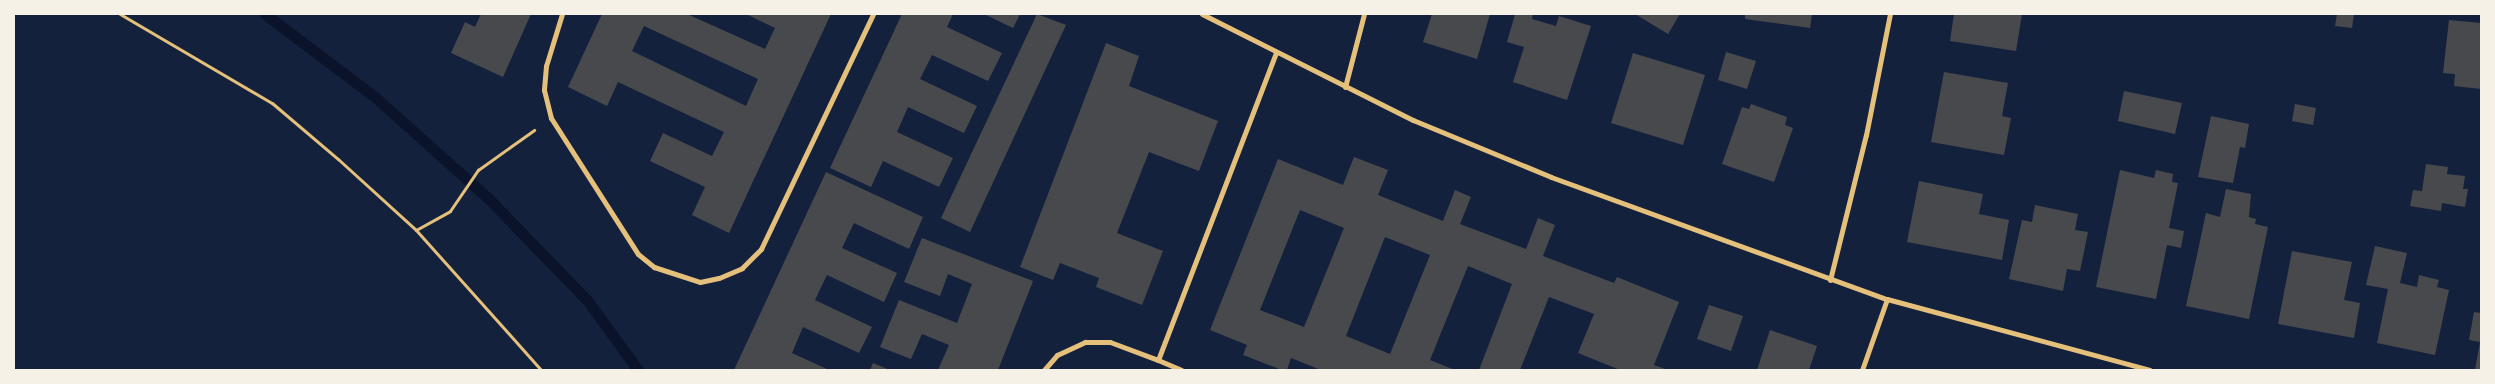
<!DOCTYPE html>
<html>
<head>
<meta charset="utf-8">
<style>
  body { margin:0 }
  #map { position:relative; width:2495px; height:384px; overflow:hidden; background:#14213d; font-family:Karla,sans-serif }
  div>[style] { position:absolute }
  .stream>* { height:11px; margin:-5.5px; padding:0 5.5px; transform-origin:5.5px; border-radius:5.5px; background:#0b132b }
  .building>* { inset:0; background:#48494c }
  .path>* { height:3px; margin:-1.5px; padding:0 1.5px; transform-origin:1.5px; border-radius:1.5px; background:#e5c07b }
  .minor>* { height:5px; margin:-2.5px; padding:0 2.5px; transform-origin:2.5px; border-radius:2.5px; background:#e5c07b }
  span { translate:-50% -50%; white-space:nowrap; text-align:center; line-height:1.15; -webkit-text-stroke:5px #f6f1e7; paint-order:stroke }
  .frame { position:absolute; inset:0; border:15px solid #f6f1e7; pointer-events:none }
</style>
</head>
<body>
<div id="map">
  <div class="stream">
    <div style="left:265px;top:14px;width:138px;rotate:37deg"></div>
    <div style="left:375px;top:97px;width:152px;rotate:41.8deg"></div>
    <div style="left:488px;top:198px;width:142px;rotate:45.9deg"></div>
    <div style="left:587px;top:300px;width:87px;rotate:53.9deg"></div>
  </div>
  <div class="building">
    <div style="clip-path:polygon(481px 14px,531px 14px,503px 77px,451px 53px,465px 22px,475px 27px)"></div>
    <div style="clip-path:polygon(evenodd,602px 14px,687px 14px,765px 49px,775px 28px,746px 14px,831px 14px,729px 233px,692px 215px,705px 187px,650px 161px,663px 133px,712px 156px,724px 132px,618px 82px,607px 106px,568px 87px,602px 14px,644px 26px,758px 79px,746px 106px,632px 51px,644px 26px)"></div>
    <div style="clip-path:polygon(902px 14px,953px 14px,947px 27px,1002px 53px,988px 81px,932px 55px,920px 79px,977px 106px,964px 133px,908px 107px,897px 132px,953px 158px,939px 187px,883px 161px,871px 187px,830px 168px)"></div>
    <div style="clip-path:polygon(984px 14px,1020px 14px,1013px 28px)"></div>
    <div style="clip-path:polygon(1037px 14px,1066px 25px,970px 232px,941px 218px)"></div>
    <div style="clip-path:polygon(1432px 14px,1490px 14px,1477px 59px,1423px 42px)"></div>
    <div style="clip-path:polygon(1515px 14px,1533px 14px,1532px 19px,1556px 26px,1559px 16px,1591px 26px,1567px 100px,1513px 82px,1524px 47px,1507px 42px)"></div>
    <div style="clip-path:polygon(1635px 14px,1680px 14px,1668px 34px)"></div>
    <div style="clip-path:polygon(1745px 14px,1812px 14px,1810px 28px,1745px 19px)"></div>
    <div style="clip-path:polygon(1954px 14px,2022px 14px,2016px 51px,1950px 41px)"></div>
    <div style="clip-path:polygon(2337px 14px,2354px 14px,2352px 28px,2335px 26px)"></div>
    <div style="clip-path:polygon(2449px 20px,2481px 23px,2481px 89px,2454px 86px,2455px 74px,2443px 73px)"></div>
    <div style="clip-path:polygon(1106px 43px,1139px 56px,1129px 86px,1218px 121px,1199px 171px,1149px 152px,1117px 233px,1163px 251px,1142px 305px,1096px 287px,1099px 278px,1060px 263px,1053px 280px,1020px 267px)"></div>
    <div style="clip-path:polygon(1726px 52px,1756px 61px,1747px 89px,1718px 80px)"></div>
    <div style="clip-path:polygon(1633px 53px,1705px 75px,1683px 145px,1611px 123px)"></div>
    <div style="clip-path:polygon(1944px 72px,2008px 83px,2002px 116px,2011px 118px,2004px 155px,1931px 142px)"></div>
    <div style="clip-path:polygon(2124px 91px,2182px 103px,2175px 134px,2118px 121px)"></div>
    <div style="clip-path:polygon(1751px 104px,1787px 117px,1785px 125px,1793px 128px,1774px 182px,1722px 164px,1742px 107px,1749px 109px)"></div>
    <div style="clip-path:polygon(2295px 104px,2316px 108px,2313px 125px,2292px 121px)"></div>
    <div style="clip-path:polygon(2211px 116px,2249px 124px,2245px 148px,2240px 147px,2233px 183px,2198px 177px)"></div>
    <div style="clip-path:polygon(evenodd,1354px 157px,1388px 170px,1378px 195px,1443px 221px,1455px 190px,1471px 197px,1460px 224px,1526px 249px,1538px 218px,1555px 225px,1543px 256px,1614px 283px,1617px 277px,1679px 302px,1654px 365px,1668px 370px,1620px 370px,1578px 353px,1594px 314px,1549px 297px,1520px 370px,1479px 370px,1512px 284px,1468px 266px,1430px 360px,1455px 370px,1321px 370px,1291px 358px,1287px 370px,1282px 370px,1243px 355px,1247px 345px,1210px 330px,1278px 159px,1343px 185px,1354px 157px,1300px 210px,1344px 228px,1304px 327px,1260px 310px,1300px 210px,1354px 157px,1385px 237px,1430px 255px,1390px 354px,1346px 336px,1385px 237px)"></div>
    <div style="clip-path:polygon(2426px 164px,2448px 167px,2447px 174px,2465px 176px,2463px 189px,2468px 189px,2465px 207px,2442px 203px,2441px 211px,2410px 206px,2413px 190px,2422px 191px)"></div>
    <div style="clip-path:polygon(2120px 170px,2154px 178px,2156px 170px,2173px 174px,2172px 182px,2178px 183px,2169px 228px,2184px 231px,2181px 248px,2167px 245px,2156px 299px,2096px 287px)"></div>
    <div style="clip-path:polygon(826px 172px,923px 217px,909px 249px,854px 223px,842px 248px,897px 273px,884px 302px,827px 275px,815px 300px,872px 327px,859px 353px,803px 327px,792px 353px,829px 370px,734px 370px)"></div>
    <div style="clip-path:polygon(1919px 181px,1983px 194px,1979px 214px,2009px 220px,2002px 260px,1907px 242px)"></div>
    <div style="clip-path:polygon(2226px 189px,2251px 194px,2249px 217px,2256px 219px,2255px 224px,2268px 227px,2249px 319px,2186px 306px,2206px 213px,2220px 217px)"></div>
    <div style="clip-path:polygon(2035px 205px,2078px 214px,2075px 230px,2088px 232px,2080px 271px,2067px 269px,2063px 291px,2009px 279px,2022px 220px,2032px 222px)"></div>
    <div style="clip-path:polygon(922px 238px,1033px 281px,998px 370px,938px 370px,949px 345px,922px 334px,911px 359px,880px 347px,899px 300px,957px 323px,972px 284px,948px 274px,940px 296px,904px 282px)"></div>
    <div style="clip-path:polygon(2375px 246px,2407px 253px,2400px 283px,2417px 287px,2419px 275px,2439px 280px,2437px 287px,2449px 290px,2435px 355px,2377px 343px,2388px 289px,2366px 285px)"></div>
    <div style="clip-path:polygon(2292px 251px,2352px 262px,2344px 300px,2360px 303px,2354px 338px,2278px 324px)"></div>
    <div style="clip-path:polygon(1709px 305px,1743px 316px,1731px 351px,1697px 339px)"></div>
    <div style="clip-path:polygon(2474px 312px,2481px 313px,2481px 370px,2475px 370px,2480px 342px,2469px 340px)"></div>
    <div style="clip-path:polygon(1770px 330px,1817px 346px,1809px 370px,1757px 370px)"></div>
    <div style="clip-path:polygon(873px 363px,890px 370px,870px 370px)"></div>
  </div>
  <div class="path">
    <div style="left:120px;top:14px;width:176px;rotate:30.4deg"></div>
    <div style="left:272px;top:103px;width:87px;rotate:40.3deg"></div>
    <div style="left:338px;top:159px;width:105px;rotate:42.3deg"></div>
    <div style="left:416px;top:230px;width:188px;rotate:48.2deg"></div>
    <div style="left:416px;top:230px;width:39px;rotate:-29deg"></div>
    <div style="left:450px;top:211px;width:50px;rotate:-55.7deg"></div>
    <div style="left:478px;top:170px;width:69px;rotate:-35.5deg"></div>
  </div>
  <div class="minor">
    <div style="left:562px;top:14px;width:54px;rotate:107.1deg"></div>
    <div style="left:546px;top:66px;width:24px;rotate:95deg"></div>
    <div style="left:544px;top:90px;width:29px;rotate:76deg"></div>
    <div style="left:551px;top:118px;width:161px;rotate:57.4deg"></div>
    <div style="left:638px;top:254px;width:21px;rotate:39deg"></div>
    <div style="left:654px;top:267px;width:48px;rotate:18.1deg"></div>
    <div style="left:700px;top:282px;width:19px;rotate:-12deg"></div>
    <div style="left:719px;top:278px;width:25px;rotate:-23deg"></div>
    <div style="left:742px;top:268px;width:27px;rotate:-45deg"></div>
    <div style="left:761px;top:249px;width:260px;rotate:-64.5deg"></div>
    <div style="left:1202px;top:14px;width:236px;rotate:26.7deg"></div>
    <div style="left:1413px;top:120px;width:149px;rotate:22.4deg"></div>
    <div style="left:1551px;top:177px;width:357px;rotate:20deg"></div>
    <div style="left:1887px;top:299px;width:272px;rotate:15.1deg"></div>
    <div style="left:1345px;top:87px;width:75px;rotate:-75.4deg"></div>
    <div style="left:1830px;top:280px;width:149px;rotate:-76.1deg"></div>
    <div style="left:1866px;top:135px;width:123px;rotate:-78.8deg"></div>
    <div style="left:1158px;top:360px;width:25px;rotate:23deg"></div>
    <div style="left:1044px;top:370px;width:20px;rotate:-49deg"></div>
    <div style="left:1057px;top:355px;width:31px;rotate:-25deg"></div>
    <div style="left:1085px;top:342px;width:25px"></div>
    <div style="left:1110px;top:342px;width:51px;rotate:20.6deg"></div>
    <div style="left:1158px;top:360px;width:329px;rotate:-69deg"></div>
    <div style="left:1862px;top:370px;width:75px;rotate:-70.6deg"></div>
  </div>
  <div class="frame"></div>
</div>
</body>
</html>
